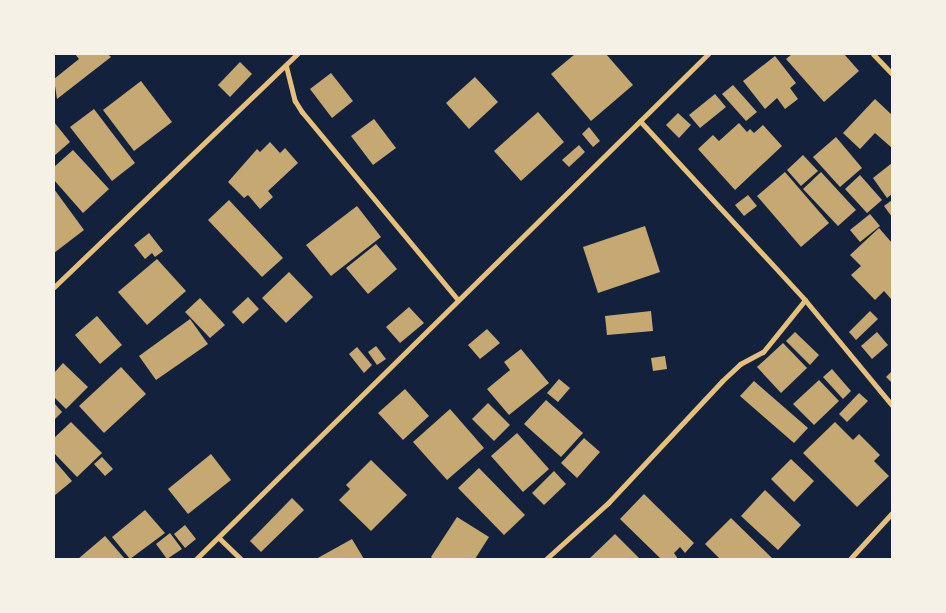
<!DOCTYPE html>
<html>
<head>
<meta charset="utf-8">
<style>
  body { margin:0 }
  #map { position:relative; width:946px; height:613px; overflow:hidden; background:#14213d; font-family:"Libre Baskerville",serif }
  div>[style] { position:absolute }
  .building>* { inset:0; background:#c6a872 }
  .minor>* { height:5px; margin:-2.5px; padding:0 2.5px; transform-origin:2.5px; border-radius:2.5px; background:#e5c07b }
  span { translate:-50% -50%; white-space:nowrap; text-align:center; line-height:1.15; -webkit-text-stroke:4px #f6f1e7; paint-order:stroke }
  .frame { position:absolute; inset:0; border:55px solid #f6f1e7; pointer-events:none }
</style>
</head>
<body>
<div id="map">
  <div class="building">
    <div style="clip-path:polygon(75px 54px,108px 54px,111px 57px,57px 99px,54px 79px,79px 59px)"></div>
    <div style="clip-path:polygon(575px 54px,606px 54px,633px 85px,591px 121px,551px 74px)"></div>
    <div style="clip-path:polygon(792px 54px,844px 54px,859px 71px,824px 102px,786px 59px)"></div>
    <div style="clip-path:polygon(775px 56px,796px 83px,790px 88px,798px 99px,785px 109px,777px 98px,765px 109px,743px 81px)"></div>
    <div style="clip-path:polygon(240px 62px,252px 74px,230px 97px,218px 85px)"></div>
    <div style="clip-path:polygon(331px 73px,353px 101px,332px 118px,310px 89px)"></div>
    <div style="clip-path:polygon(475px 77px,498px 102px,469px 129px,446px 103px)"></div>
    <div style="clip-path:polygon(141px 81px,172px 122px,134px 151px,103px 110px)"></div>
    <div style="clip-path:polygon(733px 85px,757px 112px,746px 121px,722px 94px)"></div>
    <div style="clip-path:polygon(715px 94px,726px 107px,700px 128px,689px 115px)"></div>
    <div style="clip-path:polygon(875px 99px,892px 115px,892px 148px,875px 133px,860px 149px,843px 133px)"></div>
    <div style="clip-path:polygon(94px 109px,135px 163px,112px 181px,70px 127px)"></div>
    <div style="clip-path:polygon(538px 112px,564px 142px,521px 181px,494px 151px)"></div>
    <div style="clip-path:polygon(678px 113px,691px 125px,679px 138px,666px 125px)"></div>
    <div style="clip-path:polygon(374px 119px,396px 148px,373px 165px,351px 136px)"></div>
    <div style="clip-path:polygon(54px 122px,70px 142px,54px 156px)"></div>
    <div style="clip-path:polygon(739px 123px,747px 132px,750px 129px,754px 133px,763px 125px,782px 146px,735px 190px,698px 149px,713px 135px,719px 141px)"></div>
    <div style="clip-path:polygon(589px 127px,600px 141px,593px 147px,582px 134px)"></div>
    <div style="clip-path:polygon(836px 137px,862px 168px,840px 187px,813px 157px)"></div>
    <div style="clip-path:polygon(270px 142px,280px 153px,285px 148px,298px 163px,268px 191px,273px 197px,260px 209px,248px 195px,244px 198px,228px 182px,257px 149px,260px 152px)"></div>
    <div style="clip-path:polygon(579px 145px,585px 152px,569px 167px,562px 160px)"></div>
    <div style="clip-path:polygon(73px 150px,109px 189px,83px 213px,54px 180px,54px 167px)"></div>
    <div style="clip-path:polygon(803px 155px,818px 171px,801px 186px,787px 170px)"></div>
    <div style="clip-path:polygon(892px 163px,892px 194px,887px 198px,873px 178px)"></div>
    <div style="clip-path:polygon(785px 172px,829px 223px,801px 247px,757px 196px)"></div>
    <div style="clip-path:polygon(821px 172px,856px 210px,838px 226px,803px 189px)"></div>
    <div style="clip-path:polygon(860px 175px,882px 200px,867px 213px,845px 189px)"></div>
    <div style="clip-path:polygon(54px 189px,84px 230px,54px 253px)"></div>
    <div style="clip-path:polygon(748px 195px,757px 206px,744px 216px,735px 205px)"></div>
    <div style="clip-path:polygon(229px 200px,283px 258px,262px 277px,208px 220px)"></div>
    <div style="clip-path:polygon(892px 200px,892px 217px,884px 206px)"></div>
    <div style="clip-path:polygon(357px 206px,381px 237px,331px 276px,306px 245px)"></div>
    <div style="clip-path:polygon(870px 214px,880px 226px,860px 242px,850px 230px)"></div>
    <div style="clip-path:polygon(645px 226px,660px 272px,598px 293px,583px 247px)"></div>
    <div style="clip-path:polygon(879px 228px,892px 243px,892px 300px,884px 291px,875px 300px,851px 275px,861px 266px,850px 255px)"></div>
    <div style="clip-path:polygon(149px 233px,163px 251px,155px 257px,152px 253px,145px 259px,134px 245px)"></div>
    <div style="clip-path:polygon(376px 244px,397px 269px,368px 294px,346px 268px)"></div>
    <div style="clip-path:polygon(157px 259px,186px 291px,147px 325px,118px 292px)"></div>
    <div style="clip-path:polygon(289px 272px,313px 297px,286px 323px,262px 298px)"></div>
    <div style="clip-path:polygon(248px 297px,259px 309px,243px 324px,232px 312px)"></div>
    <div style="clip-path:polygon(200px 298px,225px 325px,210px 338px,185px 312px)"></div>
    <div style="clip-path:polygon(409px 307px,424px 323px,400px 343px,386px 327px)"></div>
    <div style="clip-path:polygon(651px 311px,653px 331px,607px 335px,605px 316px)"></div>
    <div style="clip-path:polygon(870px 311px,878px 319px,856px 340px,849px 332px)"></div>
    <div style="clip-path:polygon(97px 316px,122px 345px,100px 364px,75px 335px)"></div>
    <div style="clip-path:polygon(190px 319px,208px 344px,156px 380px,139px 356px)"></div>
    <div style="clip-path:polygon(487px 329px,500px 343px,480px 359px,468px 345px)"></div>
    <div style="clip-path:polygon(795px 332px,819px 355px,810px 365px,786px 341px)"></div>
    <div style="clip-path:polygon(877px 332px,888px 345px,872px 359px,861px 346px)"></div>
    <div style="clip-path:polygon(783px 343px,807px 368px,781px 393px,757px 367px)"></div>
    <div style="clip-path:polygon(376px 346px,386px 359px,377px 365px,368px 352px)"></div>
    <div style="clip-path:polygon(357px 347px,372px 365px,364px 373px,349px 354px)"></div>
    <div style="clip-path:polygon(521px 349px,549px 383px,509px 415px,487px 389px,510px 370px,504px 362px)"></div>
    <div style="clip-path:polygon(665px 356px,667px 369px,653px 371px,651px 358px)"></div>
    <div style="clip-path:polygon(63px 363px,88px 387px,66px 409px,54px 397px,54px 373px)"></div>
    <div style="clip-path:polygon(121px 367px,146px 394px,104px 433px,79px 406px)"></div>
    <div style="clip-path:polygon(832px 369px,851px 391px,843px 399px,823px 377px)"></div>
    <div style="clip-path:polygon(892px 371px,892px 383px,886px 377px)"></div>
    <div style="clip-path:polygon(559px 379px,570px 388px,558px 402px,547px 393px)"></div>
    <div style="clip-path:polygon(819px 380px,839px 401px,814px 425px,793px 404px)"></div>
    <div style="clip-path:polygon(754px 381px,808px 428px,794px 443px,740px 396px)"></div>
    <div style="clip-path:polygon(405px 389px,429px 416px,403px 440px,378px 413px)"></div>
    <div style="clip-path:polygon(859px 393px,868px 401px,847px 422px,839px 414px)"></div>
    <div style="clip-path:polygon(546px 400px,583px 433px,561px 457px,524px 424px)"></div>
    <div style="clip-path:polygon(54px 403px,62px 412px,54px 420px)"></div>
    <div style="clip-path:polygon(488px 403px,510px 425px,494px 441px,472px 419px)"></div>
    <div style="clip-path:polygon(450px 409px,484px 448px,447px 480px,413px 442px)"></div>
    <div style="clip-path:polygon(71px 422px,102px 453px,77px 477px,54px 453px,54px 438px)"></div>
    <div style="clip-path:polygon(835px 422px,853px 440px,859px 434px,880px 455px,874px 461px,889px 476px,857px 507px,803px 453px)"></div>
    <div style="clip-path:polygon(517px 433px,549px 469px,523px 492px,491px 456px)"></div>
    <div style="clip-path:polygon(584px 438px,600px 452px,577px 478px,561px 463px)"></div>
    <div style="clip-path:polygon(211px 454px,231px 480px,188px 514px,168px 489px)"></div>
    <div style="clip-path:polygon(102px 457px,113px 469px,105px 476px,94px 464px)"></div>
    <div style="clip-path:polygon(791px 459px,814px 481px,794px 502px,771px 479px)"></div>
    <div style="clip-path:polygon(54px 460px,72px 481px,54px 496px)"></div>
    <div style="clip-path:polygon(371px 460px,407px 495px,371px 531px,339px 500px,350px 489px,346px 485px)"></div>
    <div style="clip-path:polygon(479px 468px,525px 515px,504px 535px,458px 488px)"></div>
    <div style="clip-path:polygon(554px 471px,566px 484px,544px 505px,532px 493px)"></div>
    <div style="clip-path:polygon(765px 490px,801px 525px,778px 550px,741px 516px)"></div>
    <div style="clip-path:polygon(644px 494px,694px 543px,685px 553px,680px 547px,674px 553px,678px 559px,661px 559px,620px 519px)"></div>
    <div style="clip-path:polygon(292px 498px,304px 510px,261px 552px,250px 541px)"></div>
    <div style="clip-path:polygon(145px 510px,165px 533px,130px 559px,112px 537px)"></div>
    <div style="clip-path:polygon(457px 517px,489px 537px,475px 559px,433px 559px,431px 557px)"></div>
    <div style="clip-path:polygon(731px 518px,773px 559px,720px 559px,705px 544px)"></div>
    <div style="clip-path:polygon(185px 525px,196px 539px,185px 548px,174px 534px)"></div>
    <div style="clip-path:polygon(170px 533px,182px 549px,167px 559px,156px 544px)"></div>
    <div style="clip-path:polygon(615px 534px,639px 558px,589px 559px)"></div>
    <div style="clip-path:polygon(105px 536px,125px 559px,78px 559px)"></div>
    <div style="clip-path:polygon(352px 539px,364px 559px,316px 559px)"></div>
  </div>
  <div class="minor">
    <div style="left:873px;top:54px;width:28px;rotate:46deg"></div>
    <div style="left:286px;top:66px;width:36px;rotate:76deg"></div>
    <div style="left:295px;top:101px;width:13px;rotate:58deg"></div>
    <div style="left:302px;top:112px;width:244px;rotate:50.3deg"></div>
    <div style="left:640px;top:121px;width:243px;rotate:47.3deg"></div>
    <div style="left:805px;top:300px;width:136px;rotate:50.4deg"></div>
    <div style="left:54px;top:287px;width:337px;rotate:-43.8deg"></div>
    <div style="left:219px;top:538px;width:30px;rotate:44deg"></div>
    <div style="left:196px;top:559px;width:719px;rotate:-44.61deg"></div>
    <div style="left:546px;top:559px;width:84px;rotate:-42.1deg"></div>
    <div style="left:608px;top:503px;width:167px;rotate:-46.9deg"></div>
    <div style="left:722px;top:381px;width:25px;rotate:-43deg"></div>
    <div style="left:740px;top:364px;width:26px;rotate:-28deg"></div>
    <div style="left:763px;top:352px;width:67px;rotate:-51.1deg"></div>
    <div style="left:850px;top:559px;width:62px;rotate:-47.6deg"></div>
  </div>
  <div class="frame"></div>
</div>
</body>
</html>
